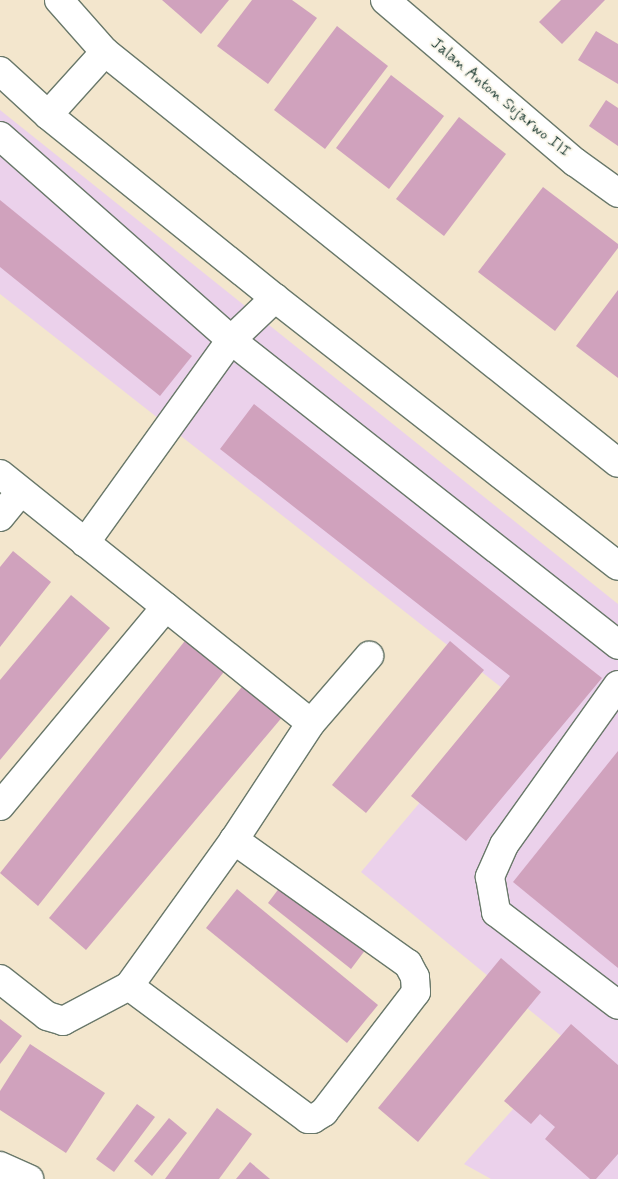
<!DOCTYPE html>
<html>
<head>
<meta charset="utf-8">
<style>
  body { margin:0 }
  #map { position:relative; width:618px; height:1179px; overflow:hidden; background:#f3e6cd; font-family:Mynerve,sans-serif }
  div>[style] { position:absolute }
  .built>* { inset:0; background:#ebd1eb }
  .building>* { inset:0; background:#d0a2bd }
  .roads { filter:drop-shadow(1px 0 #69786a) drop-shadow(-1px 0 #69786a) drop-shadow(0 1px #69786a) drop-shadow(0 -1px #69786a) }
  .minor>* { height:28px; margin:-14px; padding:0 14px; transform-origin:14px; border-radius:14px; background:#fff }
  span { translate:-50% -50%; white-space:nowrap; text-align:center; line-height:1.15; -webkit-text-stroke:4px #fbf7ec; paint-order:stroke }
  .street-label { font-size:16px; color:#1f3d34 }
</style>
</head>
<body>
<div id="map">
  <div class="built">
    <div style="clip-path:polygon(0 110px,618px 604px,618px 1179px,491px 1179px,464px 1164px,571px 1044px,361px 872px,511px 695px,0 294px)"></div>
  </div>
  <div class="building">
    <div style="clip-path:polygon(162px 0,229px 0,201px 34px)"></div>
    <div style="clip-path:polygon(252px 0,292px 0,317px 18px,268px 84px,217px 46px)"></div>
    <div style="clip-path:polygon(561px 0,605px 0,562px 44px,539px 22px)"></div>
    <div style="clip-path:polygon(337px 26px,388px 66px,325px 149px,274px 110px)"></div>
    <div style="clip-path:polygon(596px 31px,618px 44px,618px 84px,578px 60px)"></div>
    <div style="clip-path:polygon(391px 75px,444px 116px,389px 189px,336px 148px)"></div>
    <div style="clip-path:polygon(606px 100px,618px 108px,618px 146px,589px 126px)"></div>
    <div style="clip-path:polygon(459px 117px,506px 154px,444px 236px,396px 199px)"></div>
    <div style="clip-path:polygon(543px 187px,618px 244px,618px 248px,555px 331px,478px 272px)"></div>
    <div style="clip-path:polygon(0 200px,192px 356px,160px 396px,0 267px)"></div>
    <div style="clip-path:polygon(618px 290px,618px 378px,576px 346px)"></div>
    <div style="clip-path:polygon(254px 404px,602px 678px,466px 841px,411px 796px,510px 676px,220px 449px)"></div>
    <div style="clip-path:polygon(13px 551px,51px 582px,0 647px,0 567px)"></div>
    <div style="clip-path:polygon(71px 595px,110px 628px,0 760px,0 680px)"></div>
    <div style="clip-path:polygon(188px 637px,227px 668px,38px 906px,0 873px)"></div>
    <div style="clip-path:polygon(450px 641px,484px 670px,366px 813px,332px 785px)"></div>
    <div style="clip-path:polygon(246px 682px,284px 715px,86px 950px,49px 918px)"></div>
    <div style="clip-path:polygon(618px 751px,618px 968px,513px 882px)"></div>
    <div style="clip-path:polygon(283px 883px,366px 949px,351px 969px,268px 903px)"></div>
    <div style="clip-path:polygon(237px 889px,378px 1005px,347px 1043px,206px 928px)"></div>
    <div style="clip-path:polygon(501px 958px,541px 992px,418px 1142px,378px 1108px)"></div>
    <div style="clip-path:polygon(0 1019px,22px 1036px,0 1064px)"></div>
    <div style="clip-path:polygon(571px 1024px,618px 1065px,618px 1154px,596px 1179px,590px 1179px,545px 1139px,555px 1127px,540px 1114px,531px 1124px,504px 1101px)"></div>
    <div style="clip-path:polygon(30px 1044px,105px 1093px,66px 1153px,0 1110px,0 1091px)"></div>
    <div style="clip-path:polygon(137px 1104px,155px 1117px,114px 1172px,96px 1159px)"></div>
    <div style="clip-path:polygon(217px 1108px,252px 1134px,219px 1179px,165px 1179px)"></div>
    <div style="clip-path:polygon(169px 1118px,187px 1133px,152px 1176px,134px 1161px)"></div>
    <div style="clip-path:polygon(250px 1162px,270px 1179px,236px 1179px)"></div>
  </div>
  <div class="roads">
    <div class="minor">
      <div style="left:59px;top:0;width:69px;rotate:48.5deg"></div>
      <div style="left:105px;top:52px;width:657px;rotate:38.7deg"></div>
      <div style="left:385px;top:0;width:250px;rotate:40.5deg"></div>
      <div style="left:575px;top:162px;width:53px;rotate:35.8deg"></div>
      <div style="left:0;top:71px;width:65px;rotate:42.5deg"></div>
      <div style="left:48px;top:115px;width:292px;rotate:38.9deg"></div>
      <div style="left:275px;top:298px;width:435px;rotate:38deg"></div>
      <div style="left:48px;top:115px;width:85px;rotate:-47.9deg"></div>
      <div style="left:0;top:136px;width:308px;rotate:41.4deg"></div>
      <div style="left:231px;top:340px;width:493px;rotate:38.2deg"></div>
      <div style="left:0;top:474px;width:398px;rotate:38.7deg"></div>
      <div style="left:0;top:517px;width:33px;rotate:-51deg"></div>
      <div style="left:85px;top:543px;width:250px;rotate:-54.3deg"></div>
      <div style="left:231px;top:340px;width:61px;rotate:-43.7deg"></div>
      <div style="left:618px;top:685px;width:196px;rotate:125.5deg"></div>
      <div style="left:504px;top:845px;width:35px;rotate:114deg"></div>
      <div style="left:490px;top:877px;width:36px;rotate:80deg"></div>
      <div style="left:496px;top:912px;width:153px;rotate:37.3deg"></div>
      <div style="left:0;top:806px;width:259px;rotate:-50.2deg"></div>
      <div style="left:0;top:979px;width:60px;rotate:38.2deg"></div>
      <div style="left:47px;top:1016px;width:17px;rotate:17deg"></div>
      <div style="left:63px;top:1021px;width:75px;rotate:-27.9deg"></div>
      <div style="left:129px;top:986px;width:180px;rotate:-54.3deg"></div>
      <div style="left:234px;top:840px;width:140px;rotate:-56.7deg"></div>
      <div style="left:311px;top:723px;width:89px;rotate:-49.1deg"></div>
      <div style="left:129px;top:986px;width:223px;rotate:36.6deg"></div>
      <div style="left:308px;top:1119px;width:5px"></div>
      <div style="left:313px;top:1119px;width:13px;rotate:-32deg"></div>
      <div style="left:324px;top:1112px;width:151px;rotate:-52.5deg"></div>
      <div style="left:416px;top:992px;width:15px;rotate:-94deg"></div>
      <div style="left:415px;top:977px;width:15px;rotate:-118deg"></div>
      <div style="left:408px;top:964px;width:214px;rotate:-144.5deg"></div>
      <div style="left:0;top:1166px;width:32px;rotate:24deg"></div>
    </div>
  </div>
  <div class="street-label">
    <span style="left:500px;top:98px;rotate:40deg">Jalan Anton Sujarwo III</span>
  </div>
</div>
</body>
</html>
